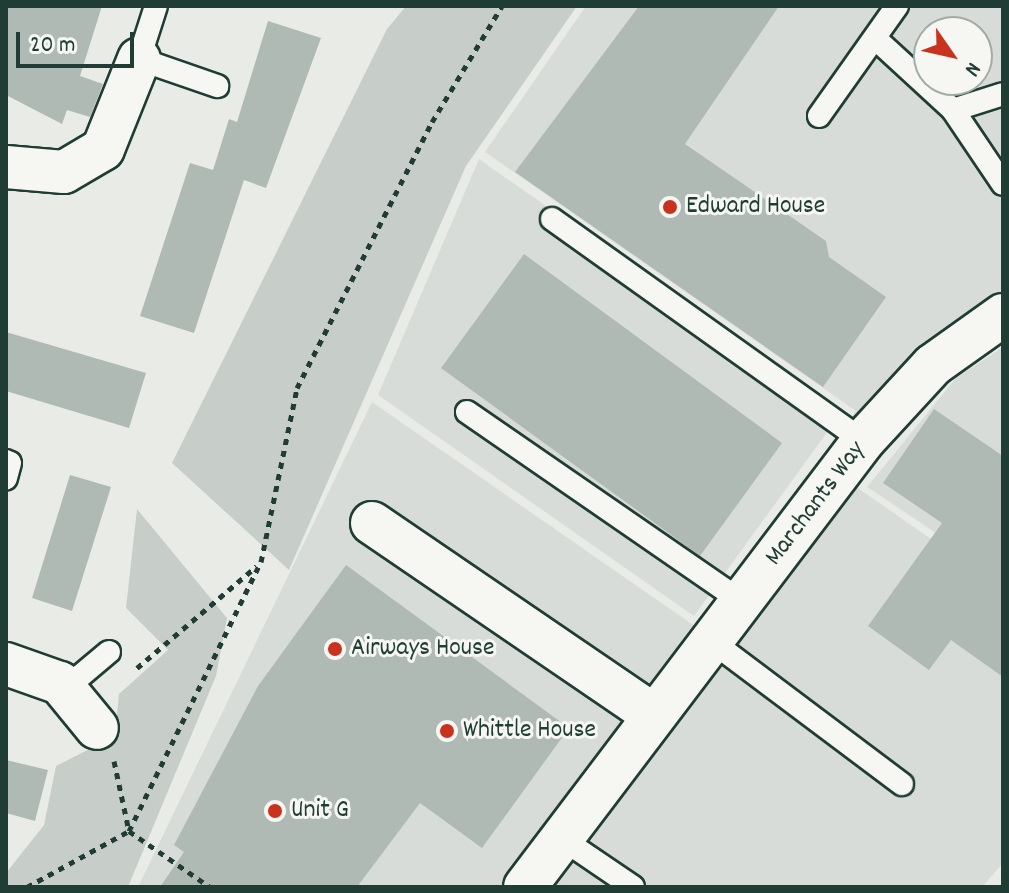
<!DOCTYPE html>
<html>
<head>
<meta charset="utf-8">
<style>
  body { margin:0 }
  #map { position:relative; width:1009px; height:893px; overflow:hidden; background:#e9ebe7; font-family:Dekko,sans-serif }
  div>[style] { position:absolute }
  .built>* { inset:0; background:#d8dcd8 }
  .green>* { inset:0; background:#c7cec9 }
  .building>* { inset:0; background:#b0bab5 }
  .path>* { height:5px; margin-top:-2.5px; transform-origin:0; background:repeating-linear-gradient(90deg,#1f3d34 0 6px,transparent 0 12px) }
  .roads { filter:drop-shadow(2px 0 #1f3d34) drop-shadow(-2px 0 #1f3d34) drop-shadow(0 2px #1f3d34) drop-shadow(0 -2px #1f3d34) }
  .lane>* { height:22px; margin:-11px; padding:0 11px; transform-origin:11px; border-radius:11px; background:#f6f6f2 }
  .street>* { height:42px; margin:-21px; padding:0 21px; transform-origin:21px; border-radius:21px; background:#f6f6f2 }
  .dots>* { width:22px; height:22px; translate:-50% -50%; box-sizing:border-box; border:4px solid #f6f6f2; border-radius:50% }
  span { translate:-50% -50%; white-space:nowrap; text-align:center; line-height:1.15; -webkit-text-stroke:6px #f6f6f2; paint-order:stroke }
  .poi-label { font-size:26px; color:#1f3d34 }
  .left { translate:0 -50%; text-align:left }
  .street-label { font-size:26px; color:#1f3d34 }
  .frame { position:absolute; inset:0; border:8px solid #1f3d34; pointer-events:none }
  .north { position:absolute; left:913px; top:16px; width:80px; height:80px; box-sizing:border-box; background:#f6f6f2; border:2px solid #a0aca6; border-radius:50%; rotate:124deg; font-size:22px; font-weight:700; line-height:32px; text-align:center; color:#1f3d34 }
  .north::after { content:''; display:block; margin:auto; width:28px; height:36px; background:#c8321e; clip-path:polygon(50% 0,100% 100%,50% 72%,0 100%) }
  .scale { position:absolute; left:16px; top:32px; width:118px; height:36px; box-sizing:border-box; border:4px solid #1f3d34; border-top:0; padding-left:10px; font-size:24px; line-height:28px; white-space:nowrap; color:#1f3d34; -webkit-text-stroke:6px #f6f6f2; paint-order:stroke }
</style>
</head>
<body>
<div id="map">
  <div class="built">
    <div style="clip-path:polygon(evenodd,586px 6px,1003px 6px,1003px 289px,990px 324px,852px 484px,1003px 589px,1003px 863px,982px 887px,138px 887px,372px 402px,696px 627px,856px 411px,485px 152px,586px 6px,929px 32px,977px 32px,977px 80px,929px 80px,929px 32px)"></div>
    <div style="clip-path:polygon(479px 159px,841px 413px,694px 616px,378px 395px)"></div>
    <div style="clip-path:polygon(1003px 347px,1003px 578px,867px 487px,956px 378px)"></div>
  </div>
  <div class="green">
    <div style="clip-path:polygon(406px 6px,577px 6px,466px 166px,289px 570px,172px 463px,387px 29px)"></div>
    <div style="clip-path:polygon(137px 509px,227px 618px,216px 676px,128px 887px,6px 887px,6px 873px,44px 825px,56px 766px,115px 736px,119px 694px,168px 650px,126px 608px)"></div>
  </div>
  <div class="building">
    <div style="clip-path:polygon(6px 6px,102px 6px,80px 76px,103px 84px,90px 117px,67px 110px,62px 124px,6px 95px)"></div>
    <div style="clip-path:polygon(639px 6px,779px 6px,685px 144px,826px 241px,829px 257px,886px 297px,823px 387px,515px 172px)"></div>
    <div style="clip-path:polygon(268px 21px,321px 38px,266px 188px,244px 180px,194px 333px,140px 316px,190px 163px,213px 170px,229px 119px,237px 122px)"></div>
    <div style="clip-path:polygon(524px 254px,782px 443px,700px 556px,441px 368px)"></div>
    <div style="clip-path:polygon(6px 332px,146px 373px,129px 428px,6px 391px)"></div>
    <div style="clip-path:polygon(934px 409px,1003px 456px,1003px 677px,951px 640px,929px 670px,868px 626px,942px 523px,883px 483px)"></div>
    <div style="clip-path:polygon(70px 475px,111px 487px,72px 611px,32px 598px)"></div>
    <div style="clip-path:polygon(346px 565px,569px 728px,482px 848px,420px 803px,357px 887px,160px 887px,184px 852px,174px 845px,258px 686px)"></div>
    <div style="clip-path:polygon(6px 760px,48px 770px,35px 821px,6px 813px)"></div>
  </div>
  <div class="path">
    <div style="left:137px;top:668px;width:157px;rotate:-40.4deg"></div>
    <div style="left:114px;top:761px;width:72px;rotate:77.9deg"></div>
    <div style="left:129px;top:831px;width:98px;rotate:34.7deg"></div>
    <div style="left:27px;top:887px;width:116px;rotate:-28.8deg"></div>
    <div style="left:129px;top:831px;width:300px;rotate:-63.9deg"></div>
    <div style="left:261px;top:562px;width:178px;rotate:-78.3deg"></div>
    <div style="left:297px;top:388px;width:298px;rotate:-63.1deg"></div>
    <div style="left:432px;top:122px;width:135px;rotate:-58.9deg"></div>
  </div>
  <div class="roads">
    <div class="lane">
      <div style="left:156px;top:6px;width:56px;rotate:107.8deg"></div>
      <div style="left:139px;top:59px;width:83px;rotate:19.1deg"></div>
      <div style="left:877px;top:40px;width:103px;rotate:42.6deg"></div>
      <div style="left:953px;top:110px;width:89px;rotate:56deg"></div>
      <div style="left:953px;top:110px;width:52px;rotate:-17.7deg"></div>
      <div style="left:819px;top:116px;width:135px;rotate:-54.7deg"></div>
      <div style="left:552px;top:219px;width:382px;rotate:35.5deg"></div>
      <div style="left:467px;top:412px;width:334px;rotate:34.6deg"></div>
      <div style="left:6px;top:461px;width:4px;rotate:27deg"></div>
      <div style="left:10px;top:463px;width:16px;rotate:105deg"></div>
      <div style="left:710px;top:640px;width:240px;rotate:36.9deg"></div>
      <div style="left:60px;top:683px;width:20px;rotate:-18deg"></div>
      <div style="left:79px;top:677px;width:39px;rotate:-40deg"></div>
      <div style="left:561px;top:838px;width:87px;rotate:34.2deg"></div>
    </div>
    <div class="street">
      <div style="left:6px;top:167px;width:58px;rotate:4.9deg"></div>
      <div style="left:64px;top:172px;width:45px;rotate:-30.5deg"></div>
      <div style="left:103px;top:149px;width:97px;rotate:-68.2deg"></div>
      <div style="left:372px;top:523px;width:340px;rotate:34.3deg"></div>
      <div style="left:6px;top:664px;width:57px;rotate:19.4deg"></div>
      <div style="left:60px;top:683px;width:58px;rotate:50.6deg"></div>
      <div style="left:525px;top:887px;width:560px;rotate:-52.84deg"></div>
      <div style="left:863px;top:441px;width:103px;rotate:-47.4deg"></div>
      <div style="left:933px;top:365px;width:86px;rotate:-35.5deg"></div>
    </div>
  </div>
  <div class="dots">
    <div style="left:670px;top:207px;background:#c8321e"></div>
    <div style="left:335px;top:649px;background:#c8321e"></div>
    <div style="left:447px;top:731px;background:#c8321e"></div>
    <div style="left:275px;top:811px;background:#c8321e"></div>
  </div>
  <div class="poi-label">
    <span class="left" style="left:686px;top:207px">Edward House</span>
    <span class="left" style="left:351px;top:649px">Airways House</span>
    <span class="left" style="left:463px;top:731px">Whittle House</span>
    <span class="left" style="left:291px;top:811px">Unit G</span>
  </div>
  <div class="street-label">
    <span style="left:816px;top:504px;rotate:-53deg">Marchants Way</span>
  </div>
  <div class="frame"></div>
  <div class="north">N</div>
  <div class="scale">20 m</div>
</div>
</body>
</html>
